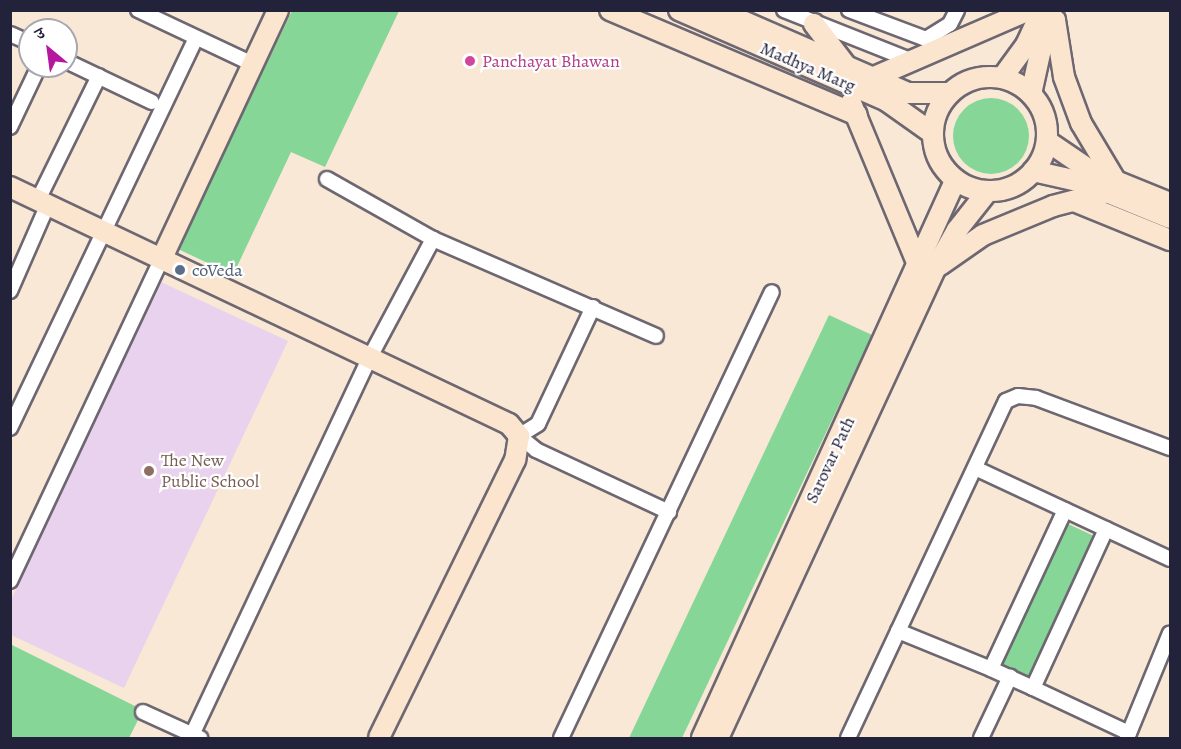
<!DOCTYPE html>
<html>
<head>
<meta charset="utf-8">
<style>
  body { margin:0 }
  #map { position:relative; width:1181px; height:749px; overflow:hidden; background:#f8e8d5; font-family:Alegreya,"Noto Serif Devanagari",serif }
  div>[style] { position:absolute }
  .built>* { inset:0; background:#e9d2ed }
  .green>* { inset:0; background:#85d697 }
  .round { border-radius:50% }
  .roads { filter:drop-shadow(2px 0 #6d6771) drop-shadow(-2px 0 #6d6771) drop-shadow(0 2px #6d6771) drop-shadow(0 -2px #6d6771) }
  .street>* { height:14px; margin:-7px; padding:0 7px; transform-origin:7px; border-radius:7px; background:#fff }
  .secondary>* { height:20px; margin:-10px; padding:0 10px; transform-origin:10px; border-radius:10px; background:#fbe5cf }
  .secondary>.ring { margin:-10px; padding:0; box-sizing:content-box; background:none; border:20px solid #fbe5cf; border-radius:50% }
  .dots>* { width:16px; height:16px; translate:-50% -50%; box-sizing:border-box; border:3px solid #fff; border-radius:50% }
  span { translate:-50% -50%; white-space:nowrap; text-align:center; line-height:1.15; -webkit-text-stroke:4.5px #fff; paint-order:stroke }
  .hotel-label { font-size:18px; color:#b23c85 }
  .left { translate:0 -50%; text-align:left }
  .street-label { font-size:18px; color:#22223b }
  .service-label { font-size:18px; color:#4e5e75 }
  .education-label { font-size:18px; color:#785e54 }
  .frame { position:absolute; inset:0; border:12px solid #22223b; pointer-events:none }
  .north { position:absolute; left:18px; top:18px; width:60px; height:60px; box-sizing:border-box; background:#fff; border:2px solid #a7a7b1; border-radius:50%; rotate:331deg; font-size:16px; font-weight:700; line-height:24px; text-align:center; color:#22223b }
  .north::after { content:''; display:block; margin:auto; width:21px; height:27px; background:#b5179e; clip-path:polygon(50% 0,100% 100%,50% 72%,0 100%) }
</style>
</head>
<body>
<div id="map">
  <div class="built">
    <div style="clip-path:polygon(161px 282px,288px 341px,124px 688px,11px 635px,11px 600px)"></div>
  </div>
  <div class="green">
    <div style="clip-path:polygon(292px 11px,399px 11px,325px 167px,291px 152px,233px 275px,178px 249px)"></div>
    <div class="round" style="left:953px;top:98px;width:76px;height:76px"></div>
    <div style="clip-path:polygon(829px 315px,872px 335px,682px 738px,629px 738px)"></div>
    <div style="clip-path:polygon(1066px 523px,1096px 537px,1030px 680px,1000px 666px)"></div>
    <div style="clip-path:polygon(10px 644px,143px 710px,129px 738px,11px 738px)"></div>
  </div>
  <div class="roads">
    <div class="street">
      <div style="left:138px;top:10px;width:127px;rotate:25.2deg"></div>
      <div style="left:784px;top:10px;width:139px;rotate:21.6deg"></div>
      <div style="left:849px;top:10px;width:82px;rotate:20.6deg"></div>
      <div style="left:926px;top:39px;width:28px;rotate:-32deg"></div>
      <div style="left:950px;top:24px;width:16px;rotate:-63deg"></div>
      <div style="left:10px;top:34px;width:22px;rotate:24deg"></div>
      <div style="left:66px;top:61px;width:95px;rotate:25.5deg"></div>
      <div style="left:10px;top:127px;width:68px;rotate:-64.6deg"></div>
      <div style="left:327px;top:179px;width:122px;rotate:29.5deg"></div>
      <div style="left:433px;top:239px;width:243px;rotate:23.5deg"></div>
      <div style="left:38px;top:200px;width:138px;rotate:-63.8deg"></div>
      <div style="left:10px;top:291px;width:95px;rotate:-66.4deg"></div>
      <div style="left:593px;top:307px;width:129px;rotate:115.2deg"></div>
      <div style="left:538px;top:424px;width:22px;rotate:148deg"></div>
      <div style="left:519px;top:436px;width:22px;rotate:39deg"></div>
      <div style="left:536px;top:450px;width:147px;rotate:25deg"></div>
      <div style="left:10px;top:428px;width:432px;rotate:-64.5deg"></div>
      <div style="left:975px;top:468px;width:215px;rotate:25deg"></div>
      <div style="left:1065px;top:510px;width:175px;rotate:115deg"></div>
      <div style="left:991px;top:669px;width:46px;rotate:24.3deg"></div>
      <div style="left:1033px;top:688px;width:175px;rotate:-65.3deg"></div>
      <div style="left:10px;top:581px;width:357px;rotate:-64.8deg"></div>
      <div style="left:898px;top:631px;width:100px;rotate:22.2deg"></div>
      <div style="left:1033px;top:688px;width:106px;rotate:25.1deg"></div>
      <div style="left:143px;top:712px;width:63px;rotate:24.5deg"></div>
      <div style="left:192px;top:735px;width:418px;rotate:-64.8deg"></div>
      <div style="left:370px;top:357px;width:134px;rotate:-61.9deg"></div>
      <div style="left:561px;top:738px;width:493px;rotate:-64.7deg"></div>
      <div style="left:848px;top:738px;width:372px;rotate:-64.9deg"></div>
      <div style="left:1006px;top:401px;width:13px;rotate:-23deg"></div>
      <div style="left:1018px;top:396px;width:18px;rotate:6deg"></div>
      <div style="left:1036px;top:398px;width:143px;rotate:20.5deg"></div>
      <div style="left:981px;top:738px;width:68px;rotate:-64.6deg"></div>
      <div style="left:1127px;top:738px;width:113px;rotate:-67.7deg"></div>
    </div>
    <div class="secondary">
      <div style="left:610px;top:10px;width:268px;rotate:23deg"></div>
      <div style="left:679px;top:10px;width:227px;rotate:23.6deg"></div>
      <div style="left:887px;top:101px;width:55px;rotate:35.4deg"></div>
      <div style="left:717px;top:10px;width:208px;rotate:23.5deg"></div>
      <div style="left:908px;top:93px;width:42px"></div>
      <div style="left:1055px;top:20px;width:58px;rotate:81deg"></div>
      <div style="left:1064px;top:77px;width:49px;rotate:69.7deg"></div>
      <div style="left:1081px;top:123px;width:66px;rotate:59.2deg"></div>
      <div style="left:814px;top:24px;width:54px;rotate:52.5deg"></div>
      <div class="ring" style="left:933px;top:77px;width:94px;height:94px"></div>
      <div style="left:872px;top:78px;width:171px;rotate:-23.4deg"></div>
      <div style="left:1002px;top:78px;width:41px;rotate:-54deg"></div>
      <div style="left:1026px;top:45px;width:38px;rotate:-65deg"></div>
      <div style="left:1031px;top:94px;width:46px;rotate:-77.5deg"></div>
      <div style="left:1041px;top:49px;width:32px;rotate:-64deg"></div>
      <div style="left:851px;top:103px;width:178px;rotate:67.5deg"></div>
      <div style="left:1047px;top:141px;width:53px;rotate:34.3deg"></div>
      <div style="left:1091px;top:171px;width:85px;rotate:22.1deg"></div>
      <div style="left:1033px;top:171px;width:50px;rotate:12.7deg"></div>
      <div style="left:1082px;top:182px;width:95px;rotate:22.2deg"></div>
      <div style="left:10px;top:187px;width:552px;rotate:25.41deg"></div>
      <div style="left:509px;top:424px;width:16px;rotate:50deg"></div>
      <div style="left:519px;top:436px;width:24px;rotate:99deg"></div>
      <div style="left:515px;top:460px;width:309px;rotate:116.1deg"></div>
      <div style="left:1074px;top:201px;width:104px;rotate:22.1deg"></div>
      <div style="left:162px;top:258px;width:274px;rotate:-64.9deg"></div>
      <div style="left:940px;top:265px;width:52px;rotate:-34.9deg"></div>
      <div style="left:983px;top:235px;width:76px;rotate:-22.5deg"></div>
      <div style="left:1053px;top:206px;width:56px;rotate:-14.5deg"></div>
      <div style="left:702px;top:738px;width:612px;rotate:-65.57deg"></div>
      <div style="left:718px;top:738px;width:517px;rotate:-65.17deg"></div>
      <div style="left:935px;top:269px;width:45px;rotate:-60.6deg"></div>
      <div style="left:957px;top:230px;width:48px;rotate:-51.7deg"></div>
    </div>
  </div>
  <div class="dots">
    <div style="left:470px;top:61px;background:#d1479c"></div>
    <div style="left:180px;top:270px;background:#5c6f8a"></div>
    <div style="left:149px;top:471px;background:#8d6e63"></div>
  </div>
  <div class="hotel-label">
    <span class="left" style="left:482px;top:61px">Panchayat Bhawan</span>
  </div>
  <div class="street-label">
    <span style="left:808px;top:67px;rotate:23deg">Madhya Marg</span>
    <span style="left:830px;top:460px;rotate:-65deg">Sarovar Path</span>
  </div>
  <div class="service-label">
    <span class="left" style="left:192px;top:270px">coVeda</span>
  </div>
  <div class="education-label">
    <span class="left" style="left:161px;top:471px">The New<br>Public School</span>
  </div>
  <div class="frame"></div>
  <div class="north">उ</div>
</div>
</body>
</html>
